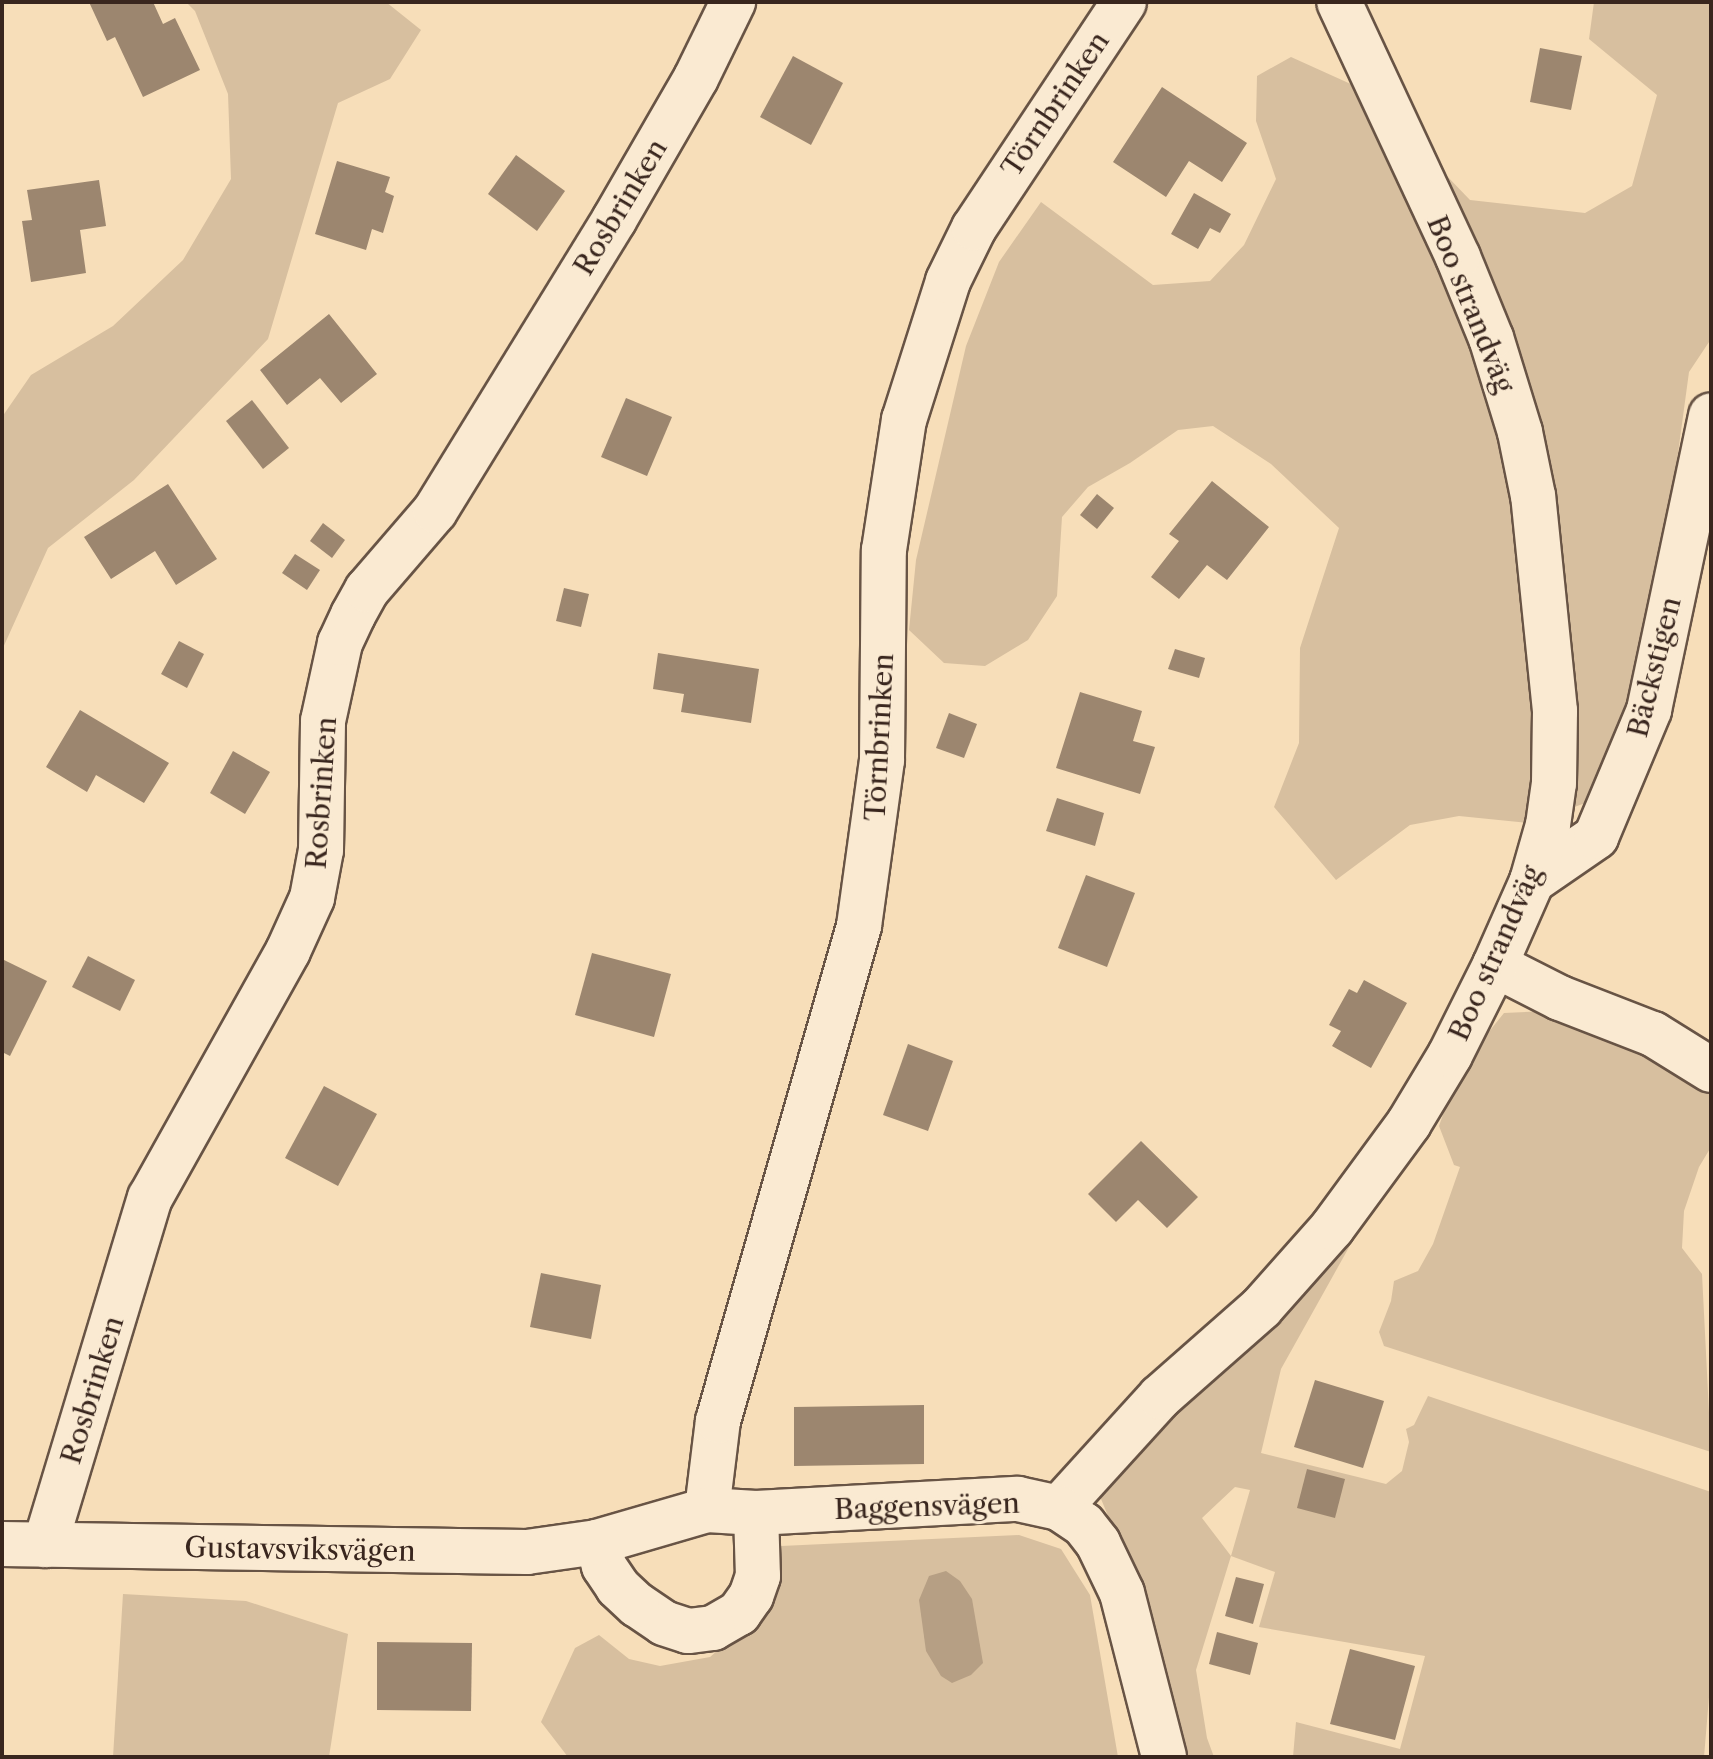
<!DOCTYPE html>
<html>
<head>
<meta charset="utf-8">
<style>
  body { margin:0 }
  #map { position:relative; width:1713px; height:1759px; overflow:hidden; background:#f7deb9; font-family:"Libre Caslon Text",serif }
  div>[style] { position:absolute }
  .green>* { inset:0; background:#d7bf9f }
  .water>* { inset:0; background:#b69f84 }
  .building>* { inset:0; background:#9c866f }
  .roads { filter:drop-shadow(2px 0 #685445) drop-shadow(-2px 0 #685445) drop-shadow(0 2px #685445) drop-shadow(0 -2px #685445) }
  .street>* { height:44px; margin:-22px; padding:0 22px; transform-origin:22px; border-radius:22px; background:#faead2 }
  .secondary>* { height:44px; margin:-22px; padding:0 22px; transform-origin:22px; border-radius:22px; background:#faead2 }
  span { translate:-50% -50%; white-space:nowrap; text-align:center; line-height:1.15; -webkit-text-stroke:6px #faead2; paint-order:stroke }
  .street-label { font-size:28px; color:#39261e }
  .frame { position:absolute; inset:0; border:4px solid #39261e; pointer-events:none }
</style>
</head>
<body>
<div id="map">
  <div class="green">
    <div style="clip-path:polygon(186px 2px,386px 2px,421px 30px,390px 79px,338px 103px,268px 339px,134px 480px,48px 548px,2px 650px,2px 417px,31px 375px,113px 326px,183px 260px,231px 179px,228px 94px,195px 11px)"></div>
    <div style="clip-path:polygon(1594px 2px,1711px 2px,1711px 339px,1689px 372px,1668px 527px,1622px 749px,1594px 800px,1529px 823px,1459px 816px,1410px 825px,1336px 880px,1274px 807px,1299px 743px,1300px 648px,1339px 528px,1271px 464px,1213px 426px,1178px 430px,1130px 463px,1088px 487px,1062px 517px,1057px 596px,1028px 640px,985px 666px,944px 663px,909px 630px,916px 560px,966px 346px,999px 262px,1041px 202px,1153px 285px,1210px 281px,1244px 245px,1276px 179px,1256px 121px,1257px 76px,1291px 57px,1364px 90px,1470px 200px,1585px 213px,1632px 186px,1657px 95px,1589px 39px)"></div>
    <div style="clip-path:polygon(1547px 1011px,1596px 1027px,1711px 1086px,1711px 1147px,1699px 1167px,1684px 1211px,1682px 1248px,1702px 1274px,1711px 1452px,1384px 1346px,1379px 1332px,1391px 1301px,1394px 1281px,1418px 1271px,1433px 1244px,1460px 1167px,1454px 1165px,1439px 1126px,1459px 1069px,1504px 1013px)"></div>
    <div style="clip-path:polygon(evenodd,1362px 1224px,1281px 1369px,1261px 1453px,1386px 1484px,1402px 1471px,1409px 1442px,1406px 1429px,1414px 1425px,1428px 1396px,1711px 1492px,1711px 1673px,1704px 1757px,1293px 1757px,1296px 1722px,1400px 1749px,1425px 1656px,1259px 1627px,1275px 1572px,1231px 1556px,1196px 1670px,1207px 1738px,1214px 1757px,1185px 1757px,1120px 1545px,1099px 1494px,1343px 1234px,1362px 1224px,1235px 1487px,1250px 1490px,1231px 1556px,1202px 1518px,1235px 1487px)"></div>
    <div style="clip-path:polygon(1019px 1535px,1061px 1549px,1090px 1595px,1118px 1757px,568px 1757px,541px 1722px,575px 1648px,599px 1635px,629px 1659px,660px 1666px,710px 1657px,741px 1630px,767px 1589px,781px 1546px)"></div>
    <div style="clip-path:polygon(123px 1594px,246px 1601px,348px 1634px,329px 1757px,113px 1757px)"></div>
  </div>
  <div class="water">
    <div style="clip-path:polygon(946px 1571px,960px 1581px,972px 1599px,983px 1663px,971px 1675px,952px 1683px,941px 1676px,926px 1651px,919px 1600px,929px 1576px)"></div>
  </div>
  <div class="building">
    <div style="clip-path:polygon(89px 2px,153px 2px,163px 24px,175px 18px,200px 70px,143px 97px,115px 37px,107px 41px)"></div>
    <div style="clip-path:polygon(1540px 48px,1582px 56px,1571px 110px,1530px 102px)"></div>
    <div style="clip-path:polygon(793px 56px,843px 83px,811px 145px,760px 117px)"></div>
    <div style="clip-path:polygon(1162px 87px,1247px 143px,1222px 182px,1189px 161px,1166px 197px,1113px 162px)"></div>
    <div style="clip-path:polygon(516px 155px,565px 191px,537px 231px,488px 194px)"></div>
    <div style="clip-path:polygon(337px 161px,390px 177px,385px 192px,394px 196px,383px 233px,372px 229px,366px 250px,315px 234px)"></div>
    <div style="clip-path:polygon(99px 180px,106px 226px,80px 230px,86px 273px,31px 282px,22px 221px,32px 220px,27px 190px)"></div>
    <div style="clip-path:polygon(1194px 193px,1231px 214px,1220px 233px,1210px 228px,1198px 249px,1171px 234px)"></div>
    <div style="clip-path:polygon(329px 314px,377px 374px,341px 403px,320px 378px,287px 405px,260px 370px)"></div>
    <div style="clip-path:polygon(626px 398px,672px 417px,647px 476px,601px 457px)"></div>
    <div style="clip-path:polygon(252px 400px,289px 448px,263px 469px,226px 421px)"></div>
    <div style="clip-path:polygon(1212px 481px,1269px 527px,1227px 580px,1207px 565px,1179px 599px,1151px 577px,1179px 541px,1169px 534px)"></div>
    <div style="clip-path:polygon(168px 484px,217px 559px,176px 585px,155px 551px,111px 579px,84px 537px)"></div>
    <div style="clip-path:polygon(1097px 494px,1114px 508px,1097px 529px,1080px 515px)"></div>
    <div style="clip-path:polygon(323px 523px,345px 540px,332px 558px,310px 541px)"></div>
    <div style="clip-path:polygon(295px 554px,320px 570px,307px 590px,282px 573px)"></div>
    <div style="clip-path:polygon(564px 588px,589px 594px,581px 627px,556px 621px)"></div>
    <div style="clip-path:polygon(179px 641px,204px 654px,187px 688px,161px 674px)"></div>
    <div style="clip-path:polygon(1175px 649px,1205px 658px,1199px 678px,1168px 669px)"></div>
    <div style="clip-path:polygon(658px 653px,759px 669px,751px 723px,681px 712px,684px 694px,653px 689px)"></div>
    <div style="clip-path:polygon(1080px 692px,1142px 711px,1133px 741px,1155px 747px,1140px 794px,1056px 768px)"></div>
    <div style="clip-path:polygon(80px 710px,169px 763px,144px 803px,96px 775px,87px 792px,46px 767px)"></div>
    <div style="clip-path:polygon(949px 713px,977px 724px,964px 758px,936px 748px)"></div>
    <div style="clip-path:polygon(233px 751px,270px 772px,245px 814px,210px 793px)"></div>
    <div style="clip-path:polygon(1057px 798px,1104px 813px,1095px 846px,1046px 831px)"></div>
    <div style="clip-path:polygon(1086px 875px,1135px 893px,1107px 967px,1058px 948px)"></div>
    <div style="clip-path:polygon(592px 953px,671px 974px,654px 1037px,575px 1015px)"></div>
    <div style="clip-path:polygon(88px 956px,135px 980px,120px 1011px,72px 987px)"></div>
    <div style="clip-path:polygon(2px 959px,47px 981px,10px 1056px,2px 1052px)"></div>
    <div style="clip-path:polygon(1364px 980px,1407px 1003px,1371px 1068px,1332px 1046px,1341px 1031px,1329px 1025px,1349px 989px,1357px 993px)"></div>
    <div style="clip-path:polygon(908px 1044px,953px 1061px,928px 1131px,883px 1115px)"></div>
    <div style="clip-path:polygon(324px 1086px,377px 1114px,338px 1186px,285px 1158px)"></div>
    <div style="clip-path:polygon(1141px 1141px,1198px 1197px,1167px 1228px,1138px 1200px,1116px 1222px,1088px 1194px)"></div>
    <div style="clip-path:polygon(541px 1273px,601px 1285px,591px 1339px,530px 1327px)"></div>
    <div style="clip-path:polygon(1315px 1380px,1384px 1401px,1363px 1468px,1294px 1447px)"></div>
    <div style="clip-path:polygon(924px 1405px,924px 1464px,794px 1466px,794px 1407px)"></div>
    <div style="clip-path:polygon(1307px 1469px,1345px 1479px,1335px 1518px,1297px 1508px)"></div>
    <div style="clip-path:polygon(1236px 1577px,1264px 1584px,1253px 1624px,1225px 1616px)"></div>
    <div style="clip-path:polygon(1217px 1632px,1258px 1643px,1250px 1675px,1209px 1664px)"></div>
    <div style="clip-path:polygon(377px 1642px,472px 1643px,471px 1711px,377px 1710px)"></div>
    <div style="clip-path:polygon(1350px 1649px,1415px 1666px,1395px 1740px,1330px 1724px)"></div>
  </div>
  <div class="roads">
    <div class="street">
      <div style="left:1532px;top:881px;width:78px;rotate:-34.5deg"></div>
      <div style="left:1596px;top:837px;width:138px;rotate:-67.3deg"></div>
      <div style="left:1649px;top:710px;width:301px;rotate:-78.1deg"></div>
      <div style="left:1495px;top:965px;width:73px;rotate:26.9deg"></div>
      <div style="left:1560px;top:998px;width:100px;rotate:21.2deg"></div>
      <div style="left:1653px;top:1034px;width:68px;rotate:31.8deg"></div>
      <div style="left:1059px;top:1508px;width:150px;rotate:-47.7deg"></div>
      <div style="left:1160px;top:1397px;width:135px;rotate:-41.4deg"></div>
      <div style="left:1261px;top:1308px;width:107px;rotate:-48.4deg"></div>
      <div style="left:1332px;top:1228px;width:130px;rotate:-53.7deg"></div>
      <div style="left:1409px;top:1123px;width:79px;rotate:-58.9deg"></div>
      <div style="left:1450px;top:1055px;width:101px;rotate:-63.4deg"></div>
      <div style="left:1495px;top:965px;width:92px;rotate:-66.2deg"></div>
      <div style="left:1532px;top:881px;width:58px;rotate:-74.1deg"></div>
      <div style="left:1548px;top:825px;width:42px;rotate:-81.9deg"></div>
      <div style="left:1554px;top:783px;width:72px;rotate:-89.2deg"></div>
      <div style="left:1555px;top:711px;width:216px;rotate:-95.8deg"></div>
      <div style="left:1533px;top:496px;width:65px;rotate:-101.5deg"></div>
      <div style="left:1520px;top:432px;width:98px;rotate:-107.1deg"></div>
      <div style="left:1491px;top:338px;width:87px;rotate:-112.2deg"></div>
      <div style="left:1458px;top:257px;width:281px;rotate:-115deg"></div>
      <div style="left:707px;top:1510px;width:90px;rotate:-83deg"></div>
      <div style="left:718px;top:1421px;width:515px;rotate:-74.1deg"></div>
      <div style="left:859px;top:926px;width:168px;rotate:-82.1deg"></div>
      <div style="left:882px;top:760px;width:210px;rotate:-89.5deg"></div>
      <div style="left:884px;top:550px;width:132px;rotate:-81.3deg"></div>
      <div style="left:904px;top:420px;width:146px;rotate:-72.4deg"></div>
      <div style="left:948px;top:281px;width:59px;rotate:-63.9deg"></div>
      <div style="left:974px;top:228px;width:271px;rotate:-56.4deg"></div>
      <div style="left:756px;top:1513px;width:63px;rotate:88.2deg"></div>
      <div style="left:758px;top:1576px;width:21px;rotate:109deg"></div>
      <div style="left:751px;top:1596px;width:21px;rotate:125deg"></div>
      <div style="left:739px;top:1613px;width:30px;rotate:150deg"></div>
      <div style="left:713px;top:1628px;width:25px;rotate:173deg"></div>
      <div style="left:688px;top:1631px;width:25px;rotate:-162deg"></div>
      <div style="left:664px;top:1623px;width:32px;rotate:-146deg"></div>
      <div style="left:637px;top:1605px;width:26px;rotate:-137deg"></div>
      <div style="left:618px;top:1587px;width:25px;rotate:-124deg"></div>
      <div style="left:604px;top:1566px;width:25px;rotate:-106deg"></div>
      <div style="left:597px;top:1542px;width:115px;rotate:-16.2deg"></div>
      <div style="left:707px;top:1510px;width:49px;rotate:3.5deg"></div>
      <div style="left:756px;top:1513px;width:262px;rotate:-3.1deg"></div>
      <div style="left:1018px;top:1499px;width:42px;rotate:12.4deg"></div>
      <div style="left:1059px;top:1508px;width:30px;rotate:34deg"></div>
      <div style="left:1084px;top:1525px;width:23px;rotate:52deg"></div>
      <div style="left:1098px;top:1543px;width:55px;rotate:64.4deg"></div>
      <div style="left:1122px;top:1593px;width:169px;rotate:75.6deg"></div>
      <div style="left:45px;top:1545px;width:363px;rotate:-73.2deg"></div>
      <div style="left:150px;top:1198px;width:283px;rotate:-60.8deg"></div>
      <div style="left:288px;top:951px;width:58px;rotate:-65.6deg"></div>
      <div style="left:312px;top:898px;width:49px;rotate:-79.4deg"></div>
      <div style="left:321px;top:850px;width:129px;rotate:-89.1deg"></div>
      <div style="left:323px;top:721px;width:80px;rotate:-77.7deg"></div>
      <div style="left:340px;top:643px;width:31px;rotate:-65deg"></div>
      <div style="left:353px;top:615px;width:29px;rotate:-61deg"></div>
      <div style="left:367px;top:590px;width:104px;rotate:-49.3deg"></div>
      <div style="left:435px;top:511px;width:342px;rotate:-58.4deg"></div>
      <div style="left:614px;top:220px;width:164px;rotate:-60deg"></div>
      <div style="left:696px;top:78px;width:85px;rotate:-64deg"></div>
    </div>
    <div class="secondary">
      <div style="left:2px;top:1544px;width:525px;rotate:0.87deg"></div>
      <div style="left:527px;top:1552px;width:71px;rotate:-8.1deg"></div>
    </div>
  </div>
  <div class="street-label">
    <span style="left:1055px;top:104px;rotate:-56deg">Törnbrinken</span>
    <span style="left:620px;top:207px;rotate:-59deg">Rosbrinken</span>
    <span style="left:1471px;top:304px;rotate:68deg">Boo strandväg</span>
    <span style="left:1654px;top:667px;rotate:-76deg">Bäckstigen</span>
    <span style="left:879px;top:737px;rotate:-87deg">Törnbrinken</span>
    <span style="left:321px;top:793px;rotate:-86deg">Rosbrinken</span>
    <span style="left:1495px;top:953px;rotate:-66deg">Boo strandväg</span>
    <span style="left:92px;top:1390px;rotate:-73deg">Rosbrinken</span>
    <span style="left:927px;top:1506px;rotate:-2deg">Baggensvägen</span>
    <span style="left:300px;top:1549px;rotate:1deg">Gustavsviksvägen</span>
  </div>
  <div class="frame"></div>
</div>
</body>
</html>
